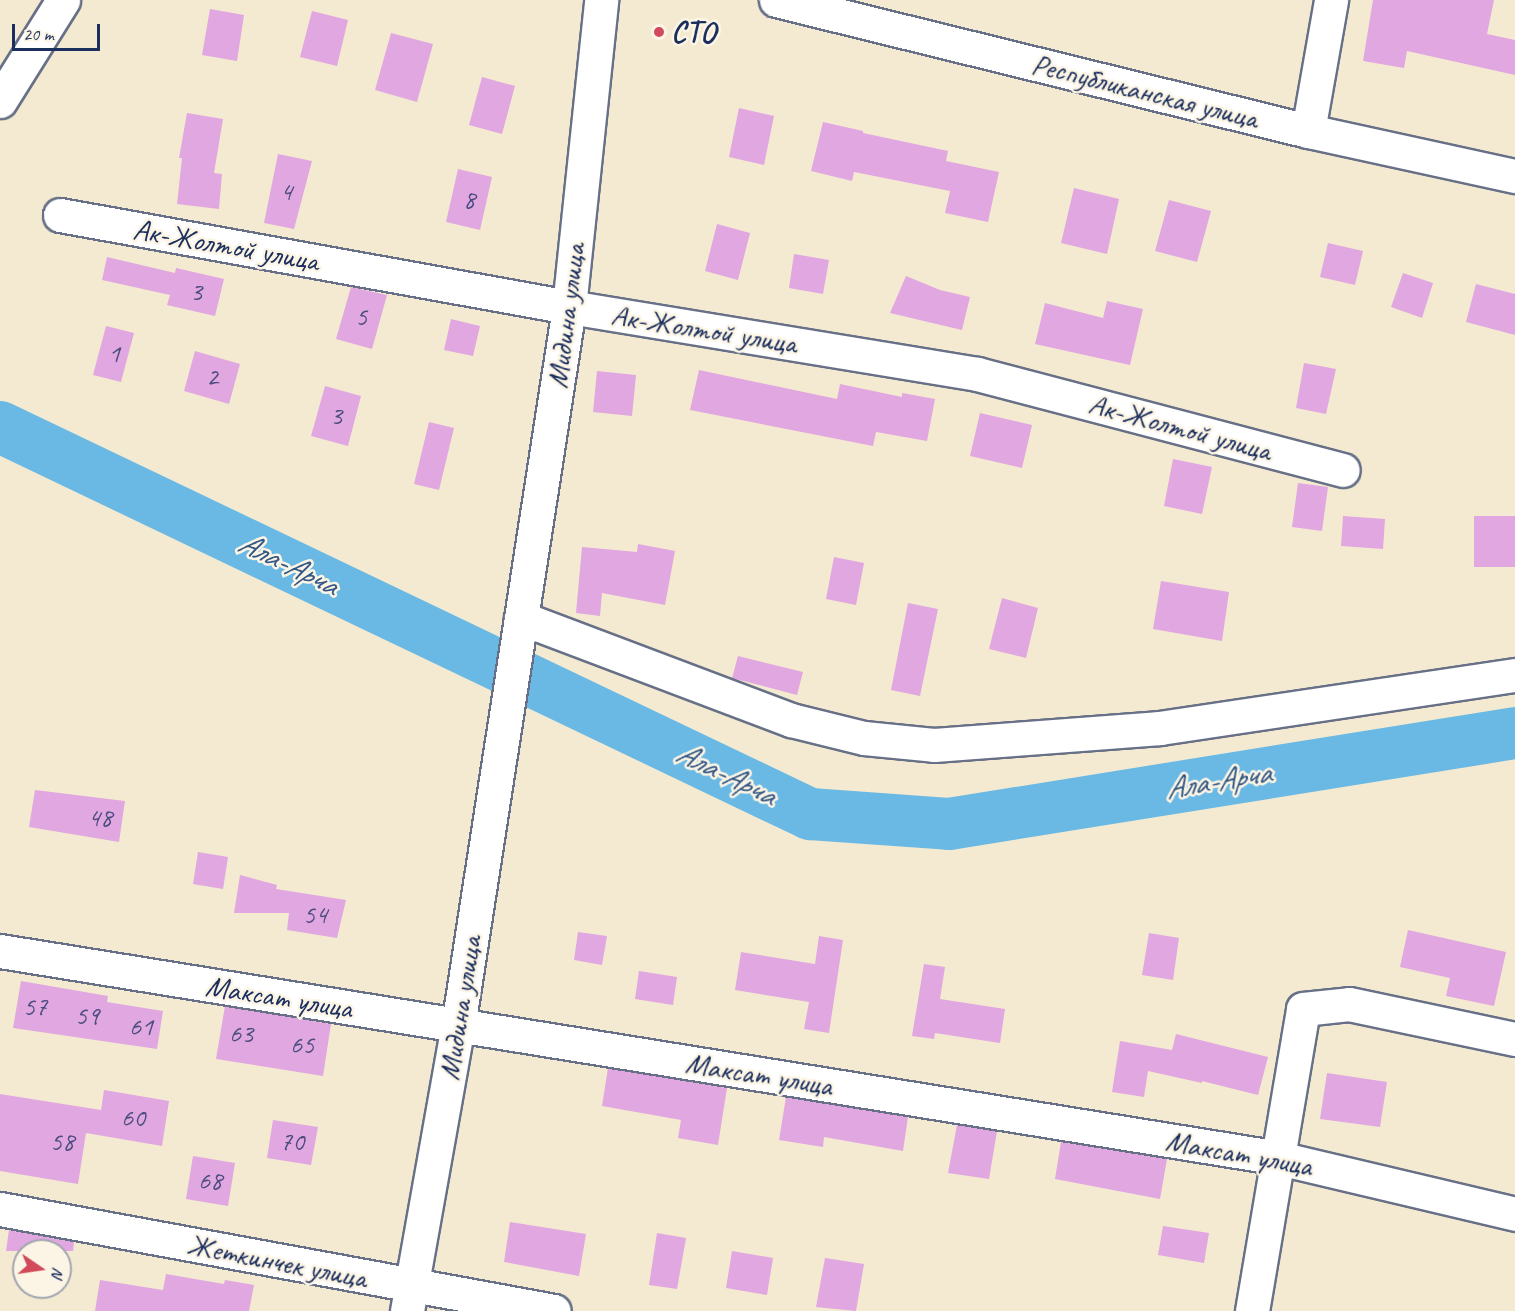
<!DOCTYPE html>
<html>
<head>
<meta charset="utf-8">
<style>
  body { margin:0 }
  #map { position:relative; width:1515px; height:1311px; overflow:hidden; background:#f4ead1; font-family:Caveat,sans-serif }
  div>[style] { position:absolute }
  .river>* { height:52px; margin:-26px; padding:0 26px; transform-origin:26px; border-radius:26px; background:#6ab9e4 }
  .building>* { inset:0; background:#e0a7e1 }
  .roads { filter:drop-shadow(2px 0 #677086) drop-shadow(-2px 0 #677086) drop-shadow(0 2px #677086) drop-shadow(0 -2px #677086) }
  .minor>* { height:33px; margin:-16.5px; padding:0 16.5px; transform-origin:16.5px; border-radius:16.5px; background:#fff }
  .dots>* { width:16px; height:16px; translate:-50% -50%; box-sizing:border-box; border:3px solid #fcf5e5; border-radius:50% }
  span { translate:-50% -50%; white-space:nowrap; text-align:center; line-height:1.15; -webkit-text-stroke:5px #fcf5e5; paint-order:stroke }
  .number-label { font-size:27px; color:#4c4d7f }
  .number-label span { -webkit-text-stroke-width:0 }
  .poi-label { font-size:30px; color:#1b2f5e; font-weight:700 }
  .left { translate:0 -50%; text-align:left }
  .street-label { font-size:30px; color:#1b2f5e }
  .water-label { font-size:32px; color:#335886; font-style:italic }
  .north { position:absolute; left:12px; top:1239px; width:60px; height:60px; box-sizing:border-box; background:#fcf5e5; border:2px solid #a2a6af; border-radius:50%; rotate:103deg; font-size:16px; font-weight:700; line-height:24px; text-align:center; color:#1b2f5e }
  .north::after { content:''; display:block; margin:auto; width:21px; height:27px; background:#d1495b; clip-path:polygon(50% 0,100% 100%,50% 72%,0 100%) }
  .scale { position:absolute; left:12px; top:24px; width:88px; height:27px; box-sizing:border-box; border:3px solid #1b2f5e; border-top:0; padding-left:8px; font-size:18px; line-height:21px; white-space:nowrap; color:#1b2f5e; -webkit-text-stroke:4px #fcf5e5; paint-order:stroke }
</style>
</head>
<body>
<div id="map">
  <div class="river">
    <div style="left:0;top:427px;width:898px;rotate:25.54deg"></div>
    <div style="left:810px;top:814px;width:139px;rotate:4.1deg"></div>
    <div style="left:949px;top:824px;width:573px;rotate:-9.13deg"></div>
  </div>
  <div class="building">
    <div style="clip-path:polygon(1373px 0,1494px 0,1487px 34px,1515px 40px,1515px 75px,1407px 51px,1404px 68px,1363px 61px)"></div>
    <div style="clip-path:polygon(210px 9px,244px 15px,237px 61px,202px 55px)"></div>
    <div style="clip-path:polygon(312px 11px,348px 20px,337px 66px,300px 57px)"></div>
    <div style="clip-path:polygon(391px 33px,433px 44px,417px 102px,375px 90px)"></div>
    <div style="clip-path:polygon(482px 77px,515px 86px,502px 134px,469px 125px)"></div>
    <div style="clip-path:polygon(739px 108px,774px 116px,764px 165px,729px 157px)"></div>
    <div style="clip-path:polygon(187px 113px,223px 119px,214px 173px,222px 174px,219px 209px,177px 204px,182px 158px,179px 158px)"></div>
    <div style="clip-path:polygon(823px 122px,863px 131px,863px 133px,948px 151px,946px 161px,999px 172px,988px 222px,945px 213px,950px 191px,854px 172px,852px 181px,811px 171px)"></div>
    <div style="clip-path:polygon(278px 154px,312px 161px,294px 229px,264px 223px)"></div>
    <div style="clip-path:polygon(458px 169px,492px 177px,480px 230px,446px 222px)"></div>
    <div style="clip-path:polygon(1074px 188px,1119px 199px,1107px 254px,1061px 243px)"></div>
    <div style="clip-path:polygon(1169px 200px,1211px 211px,1197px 262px,1155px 251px)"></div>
    <div style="clip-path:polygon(717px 224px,750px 233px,738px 280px,705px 271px)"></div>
    <div style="clip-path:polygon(1328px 243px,1363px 251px,1355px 285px,1320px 277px)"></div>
    <div style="clip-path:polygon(794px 254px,829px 260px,823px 294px,789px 288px)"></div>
    <div style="clip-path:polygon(107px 257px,175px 273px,176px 268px,224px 279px,215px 316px,167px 305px,170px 295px,102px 280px)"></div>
    <div style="clip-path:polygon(1403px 273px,1433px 283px,1422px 318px,1391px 307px)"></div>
    <div style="clip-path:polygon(906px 276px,940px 290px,970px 297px,962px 330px,890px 313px)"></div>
    <div style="clip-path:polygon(1476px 284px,1515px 294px,1515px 335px,1466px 322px)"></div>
    <div style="clip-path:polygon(351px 287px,387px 295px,372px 349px,336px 339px)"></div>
    <div style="clip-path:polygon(1107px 301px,1143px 309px,1130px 365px,1035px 344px,1045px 303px,1103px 318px)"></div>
    <div style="clip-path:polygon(451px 319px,480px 326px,473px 356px,444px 350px)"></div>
    <div style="clip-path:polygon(106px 326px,134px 333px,121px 382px,93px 375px)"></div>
    <div style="clip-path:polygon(195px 351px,240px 364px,229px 404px,184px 391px)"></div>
    <div style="clip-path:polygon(1304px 363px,1336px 369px,1326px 414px,1296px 408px)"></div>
    <div style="clip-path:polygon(699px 370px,837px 399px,840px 384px,902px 397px,902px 393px,935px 399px,927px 441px,876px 432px,873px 446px,690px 410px)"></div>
    <div style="clip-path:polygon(597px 371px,636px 375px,632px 416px,593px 412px)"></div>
    <div style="clip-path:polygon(325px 386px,361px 396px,348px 446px,311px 436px)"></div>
    <div style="clip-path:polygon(980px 413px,1032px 425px,1022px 468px,970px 456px)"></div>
    <div style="clip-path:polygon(429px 422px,454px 428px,439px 490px,414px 484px)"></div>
    <div style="clip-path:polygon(1173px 459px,1212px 467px,1202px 514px,1164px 506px)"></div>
    <div style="clip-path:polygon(1298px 483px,1328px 487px,1322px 531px,1292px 527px)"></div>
    <div style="clip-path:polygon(1343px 516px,1385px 519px,1383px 549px,1341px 546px)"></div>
    <div style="clip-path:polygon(1474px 516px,1515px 516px,1515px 567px,1474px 567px)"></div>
    <div style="clip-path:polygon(638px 544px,675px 551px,665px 605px,602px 593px,600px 616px,576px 613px,582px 547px,637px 552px)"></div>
    <div style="clip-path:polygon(834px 557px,864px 563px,856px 605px,826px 599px)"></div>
    <div style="clip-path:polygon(1161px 581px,1229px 592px,1222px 641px,1153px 629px)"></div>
    <div style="clip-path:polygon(1002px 598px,1038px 608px,1026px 658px,989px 649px)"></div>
    <div style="clip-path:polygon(908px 603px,938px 609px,920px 696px,891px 690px)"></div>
    <div style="clip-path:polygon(738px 656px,803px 672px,797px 695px,732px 678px)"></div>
    <div style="clip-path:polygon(35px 790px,125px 801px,119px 842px,29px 827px)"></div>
    <div style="clip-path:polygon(198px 852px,228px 857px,223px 889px,193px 884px)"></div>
    <div style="clip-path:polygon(240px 875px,277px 885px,276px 889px,346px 900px,337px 938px,287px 930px,289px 913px,234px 913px)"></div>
    <div style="clip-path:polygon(1408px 930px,1506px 952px,1494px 1006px,1446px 996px,1450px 978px,1400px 967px)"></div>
    <div style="clip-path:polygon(578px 932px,607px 936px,602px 965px,574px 960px)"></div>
    <div style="clip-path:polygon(1149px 933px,1179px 938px,1173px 980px,1142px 975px)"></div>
    <div style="clip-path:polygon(819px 936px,843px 940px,829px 1033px,804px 1029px,809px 1002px,735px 990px,741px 952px,815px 964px)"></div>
    <div style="clip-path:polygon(924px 964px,945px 967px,940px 999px,1005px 1009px,1000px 1043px,935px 1033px,934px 1039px,912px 1036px)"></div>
    <div style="clip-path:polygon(639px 971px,677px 977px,673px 1005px,635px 999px)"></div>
    <div style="clip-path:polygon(21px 981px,108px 996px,107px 1002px,163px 1011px,157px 1049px,13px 1028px)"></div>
    <div style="clip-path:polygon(225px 1006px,331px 1024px,323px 1076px,216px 1059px)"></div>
    <div style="clip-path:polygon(1176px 1034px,1268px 1057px,1258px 1095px,1202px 1081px,1202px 1083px,1148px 1071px,1144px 1097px,1112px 1092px,1120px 1041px,1172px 1050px)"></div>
    <div style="clip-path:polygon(608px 1068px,727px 1088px,718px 1145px,678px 1138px,681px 1120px,602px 1106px)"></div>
    <div style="clip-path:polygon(1327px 1073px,1387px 1082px,1380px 1127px,1320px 1119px)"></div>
    <div style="clip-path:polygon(104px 1090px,169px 1101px,162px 1146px,86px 1133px,78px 1184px,0 1171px,0 1094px,101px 1110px)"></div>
    <div style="clip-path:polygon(786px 1097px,908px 1117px,903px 1151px,824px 1137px,823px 1147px,779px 1140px)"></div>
    <div style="clip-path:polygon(273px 1120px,318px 1127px,311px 1165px,267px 1158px)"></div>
    <div style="clip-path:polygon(957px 1125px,997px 1131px,989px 1179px,948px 1173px)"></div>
    <div style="clip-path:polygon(1061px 1142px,1167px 1159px,1160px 1199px,1055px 1179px)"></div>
    <div style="clip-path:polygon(193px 1156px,235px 1163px,228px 1206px,186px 1199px)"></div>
    <div style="clip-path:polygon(510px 1222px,586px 1234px,579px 1276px,504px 1262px)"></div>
    <div style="clip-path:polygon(1163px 1226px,1209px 1233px,1204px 1263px,1158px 1255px)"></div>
    <div style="clip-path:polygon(9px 1230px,74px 1242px,73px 1251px,6px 1251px)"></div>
    <div style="clip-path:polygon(657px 1233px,686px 1238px,677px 1289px,649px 1285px)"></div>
    <div style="clip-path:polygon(732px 1251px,773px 1258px,767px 1295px,726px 1288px)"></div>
    <div style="clip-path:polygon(825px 1258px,864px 1264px,856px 1311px,816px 1307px)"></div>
    <div style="clip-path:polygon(166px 1274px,224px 1284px,225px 1280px,254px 1285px,249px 1311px,95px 1311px,100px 1280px,163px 1290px)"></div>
  </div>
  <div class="roads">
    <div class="minor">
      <div style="left:776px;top:0;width:548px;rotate:13.83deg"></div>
      <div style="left:1308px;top:131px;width:212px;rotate:12.3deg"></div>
      <div style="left:0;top:101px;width:119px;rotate:-58deg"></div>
      <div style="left:1308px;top:131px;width:133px;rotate:-80deg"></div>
      <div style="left:60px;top:215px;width:517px;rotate:10.25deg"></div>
      <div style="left:569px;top:307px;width:413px;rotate:9.3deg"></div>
      <div style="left:977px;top:374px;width:378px;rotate:14.7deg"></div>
      <div style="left:521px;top:618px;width:289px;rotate:20.7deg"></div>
      <div style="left:791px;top:720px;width:75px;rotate:13.9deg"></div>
      <div style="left:864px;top:738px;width:70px;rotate:5.7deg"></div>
      <div style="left:934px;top:745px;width:227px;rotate:-4.3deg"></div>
      <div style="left:1160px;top:728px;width:359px;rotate:-8.5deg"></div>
      <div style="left:0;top:951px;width:1296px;rotate:9.19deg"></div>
      <div style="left:1279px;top:1158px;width:243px;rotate:13.3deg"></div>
      <div style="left:0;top:1209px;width:563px;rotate:10.43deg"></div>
      <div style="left:407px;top:1311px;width:290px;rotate:-79.9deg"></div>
      <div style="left:458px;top:1026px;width:728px;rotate:-81.22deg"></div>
      <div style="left:569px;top:307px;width:309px;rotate:-84deg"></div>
      <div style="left:1252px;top:1311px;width:306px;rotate:-80.4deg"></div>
      <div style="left:1303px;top:1009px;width:46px;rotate:-6.2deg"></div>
      <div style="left:1349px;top:1004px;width:170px;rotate:11.9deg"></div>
    </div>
  </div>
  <div class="dots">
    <div style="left:659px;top:32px;background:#d1495b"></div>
  </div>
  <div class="number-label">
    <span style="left:286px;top:192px">4</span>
    <span style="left:469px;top:200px">8</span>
    <span style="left:196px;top:292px">3</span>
    <span style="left:361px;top:317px">5</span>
    <span style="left:114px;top:354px">1</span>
    <span style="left:212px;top:377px">2</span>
    <span style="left:336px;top:416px">3</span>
    <span style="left:100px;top:818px">48</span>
    <span style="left:315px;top:915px">54</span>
    <span style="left:35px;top:1007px">57</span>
    <span style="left:87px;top:1016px">59</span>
    <span style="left:141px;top:1027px">61</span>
    <span style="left:241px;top:1034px">63</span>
    <span style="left:302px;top:1045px">65</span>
    <span style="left:133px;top:1118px">60</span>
    <span style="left:62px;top:1142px">58</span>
    <span style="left:292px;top:1142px">70</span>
    <span style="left:210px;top:1181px">68</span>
  </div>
  <div class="poi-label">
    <span class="left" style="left:671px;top:32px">СТО</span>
  </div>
  <div class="street-label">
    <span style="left:1145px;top:91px;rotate:14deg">Республиканская улица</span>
    <span style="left:226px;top:245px;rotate:10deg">Ак-Жолтой улица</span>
    <span style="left:566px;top:316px;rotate:-83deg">Мидина улица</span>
    <span style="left:704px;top:329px;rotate:9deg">Ак-Жолтой улица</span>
    <span style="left:1180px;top:427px;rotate:15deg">Ак-Жолтой улица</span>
    <span style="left:279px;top:997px;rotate:9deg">Максат улица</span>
    <span style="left:460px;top:1008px;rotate:-81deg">Мидина улица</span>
    <span style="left:759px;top:1074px;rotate:9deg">Максат улица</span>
    <span style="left:1239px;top:1153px;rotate:10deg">Максат улица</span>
    <span style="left:277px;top:1261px;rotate:11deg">Жеткинчек улица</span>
  </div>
  <div class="water-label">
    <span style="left:288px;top:564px;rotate:26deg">Ала-Арча</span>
    <span style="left:726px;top:774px;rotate:26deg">Ала-Арча</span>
    <span style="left:1218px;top:781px;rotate:-9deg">Ала-Арча</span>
  </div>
  <div class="north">N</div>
  <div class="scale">20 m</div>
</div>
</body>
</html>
